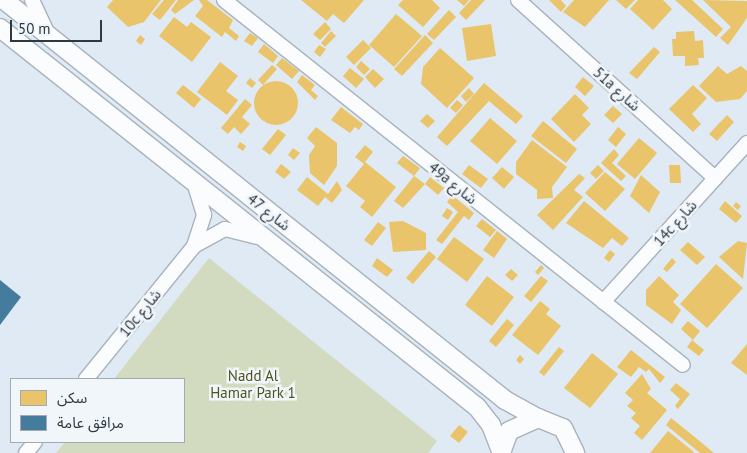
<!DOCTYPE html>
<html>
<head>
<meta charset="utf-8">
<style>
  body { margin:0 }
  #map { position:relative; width:747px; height:453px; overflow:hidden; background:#dfeaf5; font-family:"PT Sans","Noto Sans Arabic",sans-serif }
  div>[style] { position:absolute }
  .green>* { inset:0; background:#d2dac0 }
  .homes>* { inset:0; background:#e9c46a }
  .round { border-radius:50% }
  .public>* { inset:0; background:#457b9d }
  .roads { filter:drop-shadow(1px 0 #a9b2bb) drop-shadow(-1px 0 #a9b2bb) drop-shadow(0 1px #a9b2bb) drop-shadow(0 -1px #a9b2bb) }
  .minor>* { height:14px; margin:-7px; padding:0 7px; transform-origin:7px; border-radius:7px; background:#fafcfe }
  .tertiary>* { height:18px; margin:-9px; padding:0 9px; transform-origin:9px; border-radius:9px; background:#fafcfe }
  span { translate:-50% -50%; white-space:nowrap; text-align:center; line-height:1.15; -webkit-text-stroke:5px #f1f6fb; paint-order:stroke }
  .street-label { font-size:15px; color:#2f3942 }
  .park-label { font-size:15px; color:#50531e }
  .legend { position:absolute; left:10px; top:378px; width:175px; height:65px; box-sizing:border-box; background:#f1f6fb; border:1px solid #a3aab1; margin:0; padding:6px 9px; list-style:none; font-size:15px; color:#2f3942 }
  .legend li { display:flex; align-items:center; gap:10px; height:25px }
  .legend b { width:25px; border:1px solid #a3aab1 }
  .scale { position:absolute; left:10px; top:20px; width:92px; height:22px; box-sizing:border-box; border:2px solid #2f3942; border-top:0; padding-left:6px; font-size:15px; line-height:18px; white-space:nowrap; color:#2f3942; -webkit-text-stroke:4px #f1f6fb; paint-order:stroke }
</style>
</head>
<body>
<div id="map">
  <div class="green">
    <div style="clip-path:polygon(209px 258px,437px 441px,428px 453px,56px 453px,65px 442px,184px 442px,184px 379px,114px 379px)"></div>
  </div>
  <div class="homes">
    <div style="clip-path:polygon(113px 0,161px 0,144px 22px,128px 27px,107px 7px)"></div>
    <div style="clip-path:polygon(164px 0,176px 0,160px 20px,152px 14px)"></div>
    <div style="clip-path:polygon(178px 0,194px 0,175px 14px,171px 10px)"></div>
    <div style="clip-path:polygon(199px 0,207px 0,233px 20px,229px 28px,239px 36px,236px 41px,225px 32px,222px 37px,195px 16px,203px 6px)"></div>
    <div style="clip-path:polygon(301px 0,364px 0,344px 23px,333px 14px,327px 21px)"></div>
    <div style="clip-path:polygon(403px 0,432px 0,440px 8px,423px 27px,398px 5px)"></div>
    <div style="clip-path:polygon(457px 0,469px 0,464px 6px)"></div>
    <div style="clip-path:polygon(471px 0,485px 0,466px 20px,459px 13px)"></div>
    <div style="clip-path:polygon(549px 0,561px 0,566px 6px,561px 12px)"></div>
    <div style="clip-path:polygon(574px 0,609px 0,585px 27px,563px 12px)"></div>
    <div style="clip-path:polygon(616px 0,635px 0,626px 9px)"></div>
    <div style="clip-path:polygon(638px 0,663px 0,672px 9px,653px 30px,630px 9px)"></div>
    <div style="clip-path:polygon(675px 0,692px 0,723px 29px,716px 37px)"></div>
    <div style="clip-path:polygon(703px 0,747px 1px,747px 18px,728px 45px,720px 38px,731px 27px)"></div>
    <div style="clip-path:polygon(449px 10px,456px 17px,434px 40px,427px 34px)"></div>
    <div style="clip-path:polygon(396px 14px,422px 36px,394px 67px,369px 45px)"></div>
    <div style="clip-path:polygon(174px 17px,187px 27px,191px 22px,211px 37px,192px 62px,159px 36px)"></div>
    <div style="clip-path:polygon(325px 22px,331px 29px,320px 40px,313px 34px)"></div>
    <div style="clip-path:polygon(491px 24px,496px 56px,467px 61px,462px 28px)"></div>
    <div style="clip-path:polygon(331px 31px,336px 36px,325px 47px,321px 43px)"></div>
    <div style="clip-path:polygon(694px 31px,695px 41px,703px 40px,704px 58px,698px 58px,699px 65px,685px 66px,685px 56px,673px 56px,672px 39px,676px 39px,676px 32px)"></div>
    <div style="clip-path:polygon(250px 33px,258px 38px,252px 46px,244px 41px)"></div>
    <div style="clip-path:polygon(140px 35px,145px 39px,141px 45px,136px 41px)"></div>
    <div style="clip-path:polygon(425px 35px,433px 43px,402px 76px,394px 69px)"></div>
    <div style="clip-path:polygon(363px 40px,371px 48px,354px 65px,346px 57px)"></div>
    <div style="clip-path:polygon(264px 44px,278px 56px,273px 63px,258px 52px)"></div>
    <div style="clip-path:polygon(319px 45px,326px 49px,320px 57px,314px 52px)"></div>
    <div style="clip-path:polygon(654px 47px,660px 52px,637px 79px,629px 73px)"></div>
    <div style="clip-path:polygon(440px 48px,474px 78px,447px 108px,421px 84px,423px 67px)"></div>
    <div style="clip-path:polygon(282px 58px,299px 71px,292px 79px,276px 65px)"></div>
    <div style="clip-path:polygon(361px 61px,370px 69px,364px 75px,356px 67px)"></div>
    <div style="clip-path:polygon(220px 62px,238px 76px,226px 91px,238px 100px,227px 115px,197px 92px)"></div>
    <div style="clip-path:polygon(272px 65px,277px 69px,263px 85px,258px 80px)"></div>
    <div style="clip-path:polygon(718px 66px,727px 74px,741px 66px,747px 71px,747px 91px,740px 99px,716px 102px,699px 86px)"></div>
    <div style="clip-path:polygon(350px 68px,364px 79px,356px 88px,343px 76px)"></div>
    <div style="clip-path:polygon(373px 69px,384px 79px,375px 88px,365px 77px)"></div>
    <div style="clip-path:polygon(302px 75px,315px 85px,311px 90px,318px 96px,315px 100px,297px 82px)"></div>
    <div style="clip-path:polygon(583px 77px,594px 86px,585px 96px,575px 87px)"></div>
    <div style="clip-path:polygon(250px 78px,256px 83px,252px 88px,246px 83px)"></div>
    <div class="round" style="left:254px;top:81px;width:44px;height:44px"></div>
    <div style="clip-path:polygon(484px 83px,523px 116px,516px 124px,489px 101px,447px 146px,437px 137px)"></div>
    <div style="clip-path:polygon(183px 85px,201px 99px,194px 108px,176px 93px)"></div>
    <div style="clip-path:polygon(693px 85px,707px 98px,692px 114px,701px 124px,693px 132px,669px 109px)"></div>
    <div style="clip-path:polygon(469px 88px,474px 94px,466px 102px,461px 96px)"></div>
    <div style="clip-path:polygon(575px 94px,589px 108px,582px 115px,591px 124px,574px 142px,551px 119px)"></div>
    <div style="clip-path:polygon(245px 99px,252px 105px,242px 117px,250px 124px,241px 134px,234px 127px,228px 134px,221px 128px)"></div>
    <div style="clip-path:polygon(457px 100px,463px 105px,456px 113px,450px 108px)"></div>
    <div style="clip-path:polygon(613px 106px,622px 114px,613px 123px,604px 115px)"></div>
    <div style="clip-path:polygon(341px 107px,363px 124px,359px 130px,355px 127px,350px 133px,331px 120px)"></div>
    <div style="clip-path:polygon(427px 114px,435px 121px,428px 128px,420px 121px)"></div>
    <div style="clip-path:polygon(727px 115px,734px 122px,717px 141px,709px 134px)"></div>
    <div style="clip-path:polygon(490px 118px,517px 141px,497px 164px,470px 141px)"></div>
    <div style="clip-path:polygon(543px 121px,577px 149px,566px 163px,531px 136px)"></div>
    <div style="clip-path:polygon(316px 127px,337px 143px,337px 166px,324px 185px,310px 173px,309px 155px,315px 146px,307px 138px)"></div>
    <div style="clip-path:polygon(618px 127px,626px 134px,616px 147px,608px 140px)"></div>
    <div style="clip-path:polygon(278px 129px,286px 135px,270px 155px,262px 149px)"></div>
    <div style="clip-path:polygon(639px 138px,657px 153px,635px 179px,617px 164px)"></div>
    <div style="clip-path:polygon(532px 140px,567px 167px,552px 187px,553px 198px,537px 199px,537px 190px,516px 174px,516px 162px)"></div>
    <div style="clip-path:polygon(240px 142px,246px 146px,243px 151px,237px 147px)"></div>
    <div style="clip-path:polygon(365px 145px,373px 152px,365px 162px,396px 187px,372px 217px,360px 207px,365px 201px,346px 186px,364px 164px,355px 157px)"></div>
    <div style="clip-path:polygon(293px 148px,300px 153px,294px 160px,288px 155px)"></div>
    <div style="clip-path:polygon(614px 149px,619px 155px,612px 163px,626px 176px,621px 181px,601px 163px)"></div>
    <div style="clip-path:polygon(403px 156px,420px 168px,414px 176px,397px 163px)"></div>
    <div style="clip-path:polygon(281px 164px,291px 172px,284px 179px,275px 172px)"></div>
    <div style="clip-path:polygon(469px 165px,488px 179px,481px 188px,462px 174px)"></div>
    <div style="clip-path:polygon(598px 165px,604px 171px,596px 179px,590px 173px)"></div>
    <div style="clip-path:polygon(669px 165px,680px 165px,681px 183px,670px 183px)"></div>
    <div style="clip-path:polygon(502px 167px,514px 177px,504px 189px,492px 178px)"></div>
    <div style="clip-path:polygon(605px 172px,625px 189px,605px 211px,585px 193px)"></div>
    <div style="clip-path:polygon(579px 174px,585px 178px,574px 190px,583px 197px,553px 230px,537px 215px)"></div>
    <div style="clip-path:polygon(641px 175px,660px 192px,649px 213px,630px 196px)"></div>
    <div style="clip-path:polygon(414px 176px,425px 184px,430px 177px,444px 188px,438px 195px,425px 184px,403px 208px,394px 201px)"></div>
    <div style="clip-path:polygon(307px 177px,328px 194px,337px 181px,342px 190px,332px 203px,325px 197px,318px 206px,297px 190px)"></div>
    <div style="clip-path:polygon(452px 195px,474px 213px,469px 220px,464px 216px,442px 244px,436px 240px,458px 212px,447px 202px)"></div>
    <div style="clip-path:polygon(584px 201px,629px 238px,622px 246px,612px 238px,603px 248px,566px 223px)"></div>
    <div style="clip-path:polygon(725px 201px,742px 216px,736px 223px,719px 209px)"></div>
    <div style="clip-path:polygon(736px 202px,741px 206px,738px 210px,733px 206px)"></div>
    <div style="clip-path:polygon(447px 208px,453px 212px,448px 220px,442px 216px)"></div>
    <div style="clip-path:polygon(482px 219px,496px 230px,490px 237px,476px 226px)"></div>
    <div style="clip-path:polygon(403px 221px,426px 233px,426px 250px,393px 252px,389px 222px)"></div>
    <div style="clip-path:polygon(378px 222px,386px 228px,372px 246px,364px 240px)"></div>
    <div style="clip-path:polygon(497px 231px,507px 239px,494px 258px,483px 250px)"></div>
    <div style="clip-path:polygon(454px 237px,484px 259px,467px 282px,437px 259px)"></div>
    <div style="clip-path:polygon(738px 241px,747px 243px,743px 279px,719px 257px)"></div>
    <div style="clip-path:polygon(688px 242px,705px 257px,697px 265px,680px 250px)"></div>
    <div style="clip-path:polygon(610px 250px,615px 254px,609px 262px,604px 258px)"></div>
    <div style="clip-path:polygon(429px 251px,436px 257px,413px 284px,406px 278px)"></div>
    <div style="clip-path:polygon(377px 258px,393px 270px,387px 277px,372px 266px)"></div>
    <div style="clip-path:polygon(672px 258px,676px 262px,667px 272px,663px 269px)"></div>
    <div style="clip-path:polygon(716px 264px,743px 288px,707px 328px,680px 304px)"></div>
    <div style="clip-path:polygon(541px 265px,544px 268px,538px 275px,535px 272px)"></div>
    <div style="clip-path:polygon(511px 269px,518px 275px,512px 281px,505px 275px)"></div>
    <div style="clip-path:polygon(487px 276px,514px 297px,492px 326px,465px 305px)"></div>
    <div style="clip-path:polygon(541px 276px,548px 281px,531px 302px,524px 296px)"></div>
    <div style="clip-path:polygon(659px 276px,679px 295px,673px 302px,681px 310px,672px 324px,646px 305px,646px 290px)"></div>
    <div style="clip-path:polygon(540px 301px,550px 309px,546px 314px,561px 326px,538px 355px,512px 335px)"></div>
    <div style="clip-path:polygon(507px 319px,514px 325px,496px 347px,489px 341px)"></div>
    <div style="clip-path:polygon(688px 321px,700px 331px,693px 340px,681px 329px)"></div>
    <div style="clip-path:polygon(692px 340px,704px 350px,699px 356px,687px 347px)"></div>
    <div style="clip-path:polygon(747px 344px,747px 375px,731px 363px)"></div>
    <div style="clip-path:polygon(559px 347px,564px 351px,544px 376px,539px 372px)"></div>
    <div style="clip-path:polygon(631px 350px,665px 377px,660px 383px,649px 369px,646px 372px,639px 367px,631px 377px,617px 367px)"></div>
    <div style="clip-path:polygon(592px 353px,618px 374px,590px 408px,564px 388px)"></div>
    <div style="clip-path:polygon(520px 355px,524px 359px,520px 364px,516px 360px)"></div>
    <div style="clip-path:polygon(642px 374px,651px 389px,647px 393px,667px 410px,642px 440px,634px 433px,640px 426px,631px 418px,636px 413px,627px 406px,633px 400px,625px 393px)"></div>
    <div style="clip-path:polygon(676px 383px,690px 394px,678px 409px,675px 406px,680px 399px,670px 390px)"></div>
    <div style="clip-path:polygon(671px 418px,691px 434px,714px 453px,700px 453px,666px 425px)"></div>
    <div style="clip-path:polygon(459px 425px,468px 432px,459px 443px,450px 436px)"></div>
    <div style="clip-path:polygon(668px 431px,694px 452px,693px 453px,650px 453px)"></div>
  </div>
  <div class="public">
    <div style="clip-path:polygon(0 280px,21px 297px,0 325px)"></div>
  </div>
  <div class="roads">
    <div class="minor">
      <div style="left:32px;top:0;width:35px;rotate:65deg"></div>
      <div style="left:224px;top:0;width:586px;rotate:38.49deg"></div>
      <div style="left:518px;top:0;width:266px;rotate:42.1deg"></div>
      <div style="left:194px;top:246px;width:35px;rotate:-29deg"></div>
      <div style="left:225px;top:229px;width:33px;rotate:14deg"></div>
      <div style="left:603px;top:302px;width:215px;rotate:-47.8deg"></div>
      <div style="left:86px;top:379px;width:171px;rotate:-50.9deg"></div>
      <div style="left:194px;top:246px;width:33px;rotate:-72deg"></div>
      <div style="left:204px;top:215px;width:34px;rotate:-107deg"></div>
      <div style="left:26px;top:453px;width:14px;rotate:-51deg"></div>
    </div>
    <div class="tertiary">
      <div style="left:4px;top:0;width:641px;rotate:38.6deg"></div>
      <div style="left:505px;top:400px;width:38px;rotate:29deg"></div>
      <div style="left:0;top:28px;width:609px;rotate:38.47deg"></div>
      <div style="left:477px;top:407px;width:23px;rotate:52deg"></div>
      <div style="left:491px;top:425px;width:28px;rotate:69deg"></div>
      <div style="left:501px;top:453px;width:23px;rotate:-70deg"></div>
      <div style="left:509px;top:431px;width:32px;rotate:-24deg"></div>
      <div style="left:538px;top:418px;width:27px;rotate:22deg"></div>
      <div style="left:563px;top:428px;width:28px;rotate:64deg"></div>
    </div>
  </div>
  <div class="street-label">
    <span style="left:617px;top:89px;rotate:42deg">51a شارع</span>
    <span style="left:453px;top:183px;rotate:39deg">49a شارع</span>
    <span style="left:269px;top:212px;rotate:38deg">شارع 47</span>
    <span style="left:675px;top:223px;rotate:-48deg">14c شارع</span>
    <span style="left:140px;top:313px;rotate:-51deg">10c شارع</span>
  </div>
  <div class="park-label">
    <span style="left:253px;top:384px">Nadd Al<br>Hamar Park 1</span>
  </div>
  <ul class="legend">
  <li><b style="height:14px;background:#e9c46a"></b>سكن</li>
  <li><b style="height:14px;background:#457b9d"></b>مرافق عامة</li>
  </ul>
  <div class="scale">50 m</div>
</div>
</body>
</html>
